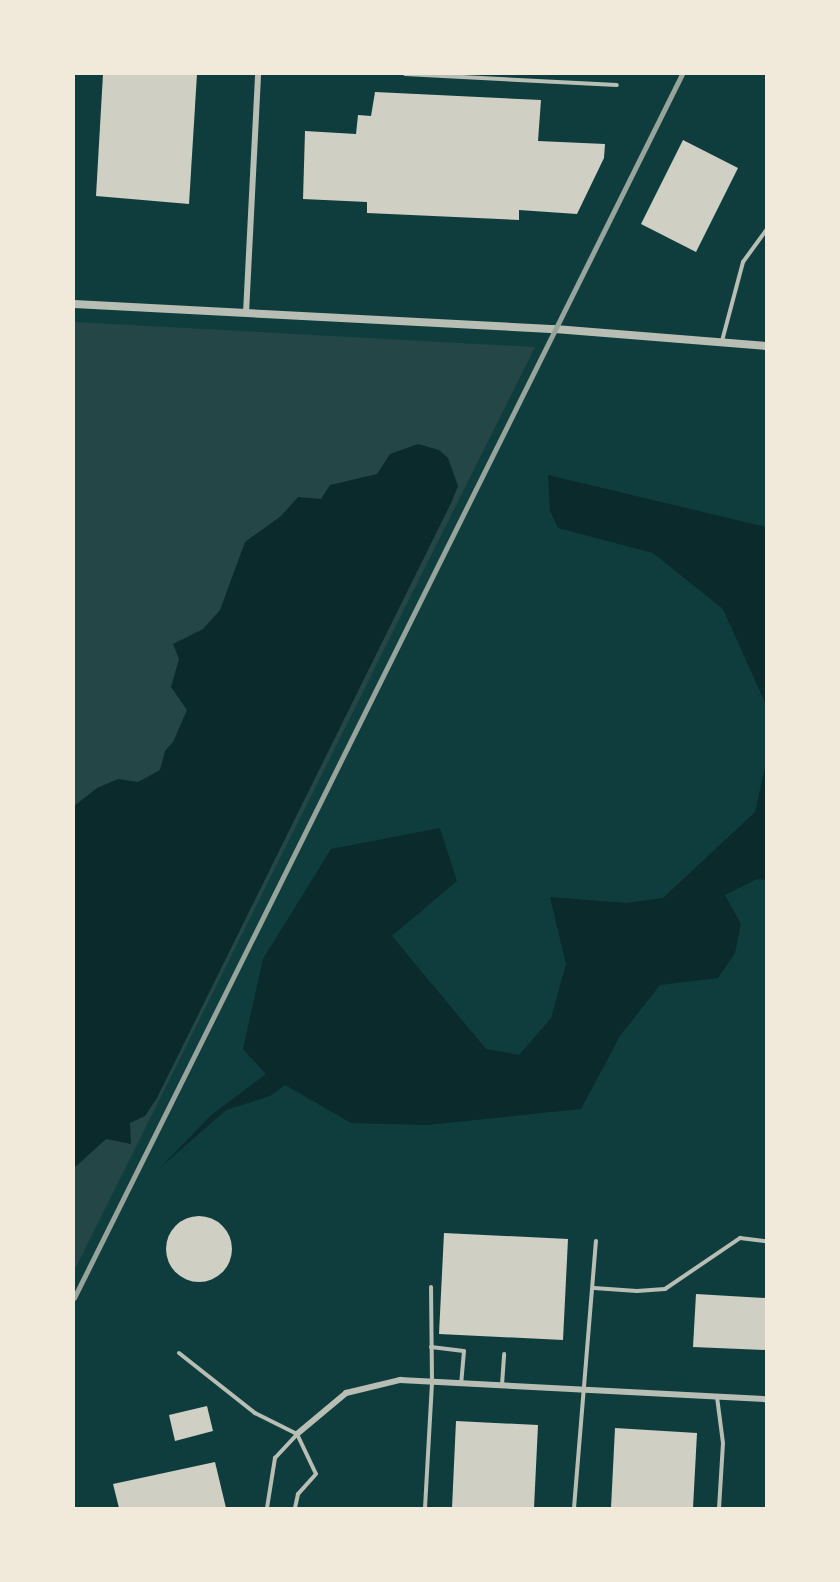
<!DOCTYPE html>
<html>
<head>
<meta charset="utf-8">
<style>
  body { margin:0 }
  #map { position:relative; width:840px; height:1582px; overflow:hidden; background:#0f3d3e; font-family:"Golos Text",sans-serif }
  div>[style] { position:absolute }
  .green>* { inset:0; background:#244646 }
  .water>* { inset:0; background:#0a2a2b }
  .building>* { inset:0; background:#cfcfc3 }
  .round { border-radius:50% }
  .service>* { height:4px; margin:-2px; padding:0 2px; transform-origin:2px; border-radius:2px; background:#b8beb3 }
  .minor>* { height:6px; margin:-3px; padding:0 3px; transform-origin:3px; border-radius:3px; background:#b8beb3 }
  .tertiary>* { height:8px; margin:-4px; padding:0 4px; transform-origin:4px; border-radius:4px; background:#b8beb3 }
  .rail>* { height:4.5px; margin:-2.25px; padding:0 2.25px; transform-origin:2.25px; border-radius:2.25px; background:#97a49c }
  span { translate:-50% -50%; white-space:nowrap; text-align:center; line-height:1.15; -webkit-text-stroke:5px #f1e9da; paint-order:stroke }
  .frame { position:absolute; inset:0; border:75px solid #f1e9da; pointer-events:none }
</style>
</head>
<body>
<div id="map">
  <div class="green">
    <div style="clip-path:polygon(74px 322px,535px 347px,74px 1271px)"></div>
  </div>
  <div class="water">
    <div style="clip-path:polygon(418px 444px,439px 450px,448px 458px,458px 486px,452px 501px,157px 1098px,145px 1116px,130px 1123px,131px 1144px,106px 1139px,74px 1168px,74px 806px,97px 788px,118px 779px,138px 782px,160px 770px,165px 751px,173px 742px,187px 710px,171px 687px,179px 659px,173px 644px,203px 629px,220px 610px,245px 542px,281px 516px,298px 497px,321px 499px,330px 485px,377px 474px,390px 454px)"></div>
    <div style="clip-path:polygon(548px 475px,766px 527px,766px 705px,723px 609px,653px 553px,558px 528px,550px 511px)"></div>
    <div style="clip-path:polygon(766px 762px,766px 880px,757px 879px,725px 895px,741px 924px,735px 953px,718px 978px,660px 985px,620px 1036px,581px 1109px,427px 1125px,351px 1123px,285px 1085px,270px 1096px,226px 1110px,160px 1168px,210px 1116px,266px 1074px,243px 1049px,263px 959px,331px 849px,440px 828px,457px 881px,392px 936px,486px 1049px,519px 1055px,551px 1018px,566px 964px,550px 897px,626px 903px,663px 898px,755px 812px)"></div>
  </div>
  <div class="building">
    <div style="clip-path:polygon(103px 74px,197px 74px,189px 204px,96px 196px)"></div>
    <div style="clip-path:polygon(375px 92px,541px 100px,538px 141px,605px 144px,604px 158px,577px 214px,519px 210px,519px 220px,367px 213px,367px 202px,303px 199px,305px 131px,356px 134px,358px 115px,371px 116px)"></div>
    <div style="clip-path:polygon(683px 140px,738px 168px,696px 252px,641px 224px)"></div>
    <div class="round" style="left:166px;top:1216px;width:66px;height:66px"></div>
    <div style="clip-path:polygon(444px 1233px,568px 1239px,563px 1340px,439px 1334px)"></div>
    <div style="clip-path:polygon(696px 1294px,766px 1298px,766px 1350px,693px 1347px)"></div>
    <div style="clip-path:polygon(207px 1406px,213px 1431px,175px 1441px,169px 1415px)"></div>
    <div style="clip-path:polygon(456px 1421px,538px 1425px,534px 1508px,452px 1508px)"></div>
    <div style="clip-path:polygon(615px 1428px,697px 1433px,693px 1508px,611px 1508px)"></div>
    <div style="clip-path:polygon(215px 1462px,226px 1508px,119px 1508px,113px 1484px)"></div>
  </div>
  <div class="service">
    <div style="left:405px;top:74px;width:212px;rotate:3deg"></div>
    <div style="left:722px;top:341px;width:82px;rotate:-75.1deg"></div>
    <div style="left:743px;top:262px;width:39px;rotate:-54deg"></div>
    <div style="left:594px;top:1288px;width:43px;rotate:4deg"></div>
    <div style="left:637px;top:1291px;width:28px;rotate:-4deg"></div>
    <div style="left:665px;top:1289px;width:91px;rotate:-34.2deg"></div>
    <div style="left:740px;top:1238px;width:26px;rotate:7deg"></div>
    <div style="left:431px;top:1347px;width:33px;rotate:7deg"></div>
    <div style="left:464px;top:1351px;width:32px;rotate:95deg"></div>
    <div style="left:179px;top:1353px;width:97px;rotate:38.3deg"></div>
    <div style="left:255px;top:1413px;width:47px;rotate:26.6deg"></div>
    <div style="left:297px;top:1434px;width:44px;rotate:64.6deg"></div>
    <div style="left:316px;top:1474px;width:27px;rotate:132deg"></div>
    <div style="left:298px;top:1494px;width:14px;rotate:102deg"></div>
    <div style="left:502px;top:1385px;width:31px;rotate:-86deg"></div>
    <div style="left:717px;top:1397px;width:46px;rotate:82.6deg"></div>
    <div style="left:723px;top:1443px;width:65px;rotate:93.5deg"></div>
    <div style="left:267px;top:1508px;width:51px;rotate:-80.9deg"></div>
    <div style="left:275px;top:1458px;width:33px;rotate:-47deg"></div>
    <div style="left:425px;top:1508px;width:127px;rotate:-86.8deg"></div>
    <div style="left:432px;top:1381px;width:94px;rotate:-90.6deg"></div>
    <div style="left:574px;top:1508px;width:268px;rotate:-85.3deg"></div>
  </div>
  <div class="minor">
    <div style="left:246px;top:313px;width:239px;rotate:-87.1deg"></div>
    <div style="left:297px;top:1434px;width:64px;rotate:-39.9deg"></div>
    <div style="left:346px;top:1393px;width:56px;rotate:-13.5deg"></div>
    <div style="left:400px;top:1380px;width:366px;rotate:3deg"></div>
  </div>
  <div class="tertiary">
    <div style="left:74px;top:304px;width:482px;rotate:3deg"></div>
    <div style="left:555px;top:329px;width:212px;rotate:4.6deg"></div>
  </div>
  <div class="rail">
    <div style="left:74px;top:1298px;width:1367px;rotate:-63.58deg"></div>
  </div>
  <div class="frame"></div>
</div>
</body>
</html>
